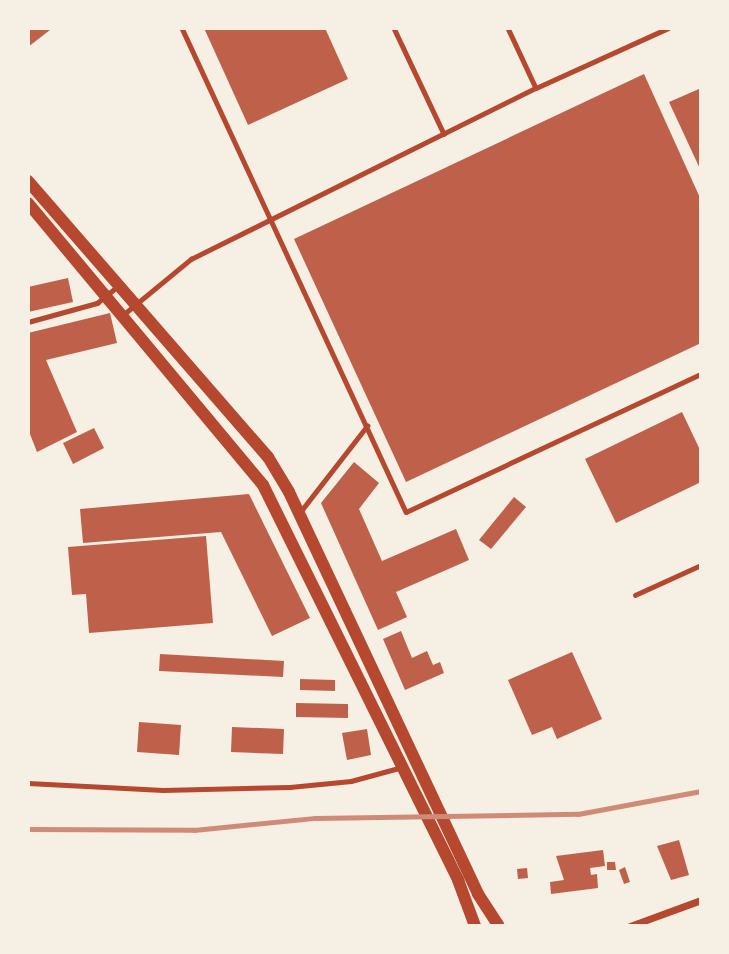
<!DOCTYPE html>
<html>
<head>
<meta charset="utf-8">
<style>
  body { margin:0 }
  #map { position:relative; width:729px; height:954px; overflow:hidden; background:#f6efe4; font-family:"Times New Roman",serif }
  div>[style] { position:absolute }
  .building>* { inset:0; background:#bf614a }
  .service>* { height:4.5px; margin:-2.25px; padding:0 2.25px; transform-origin:2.25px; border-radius:2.25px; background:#b5482f }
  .minor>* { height:7px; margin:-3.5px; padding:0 3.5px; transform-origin:3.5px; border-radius:3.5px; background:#b5482f }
  .secondary>* { height:12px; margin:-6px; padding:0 6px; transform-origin:6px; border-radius:6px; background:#b5482f }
  .rail>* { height:5px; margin:-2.5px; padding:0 2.5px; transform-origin:2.5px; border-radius:2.5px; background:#cf8b77 }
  span { translate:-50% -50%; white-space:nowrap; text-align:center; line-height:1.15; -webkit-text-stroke:5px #f6efe4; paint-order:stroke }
  .frame { position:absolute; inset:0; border:30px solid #f6efe4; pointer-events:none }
</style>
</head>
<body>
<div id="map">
  <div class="building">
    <div style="clip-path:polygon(28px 28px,48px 28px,50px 30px,28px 47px)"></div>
    <div style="clip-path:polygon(204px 28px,325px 28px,348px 79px,248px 125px)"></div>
    <div style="clip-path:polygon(644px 74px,701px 200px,701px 343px,406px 482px,294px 239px)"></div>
    <div style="clip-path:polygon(699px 89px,701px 93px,701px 171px,669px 102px)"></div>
    <div style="clip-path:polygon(68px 278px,73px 302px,28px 312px,28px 287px)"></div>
    <div style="clip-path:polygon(110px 313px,117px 343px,46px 360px,77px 432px,37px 452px,28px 429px,28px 333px)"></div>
    <div style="clip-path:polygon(682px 412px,701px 452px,701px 482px,616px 523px,585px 459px)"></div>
    <div style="clip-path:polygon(94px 428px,104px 448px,73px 464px,63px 443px)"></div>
    <div style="clip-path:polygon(354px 462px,379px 483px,359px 509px,382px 561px,456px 529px,469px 560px,396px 592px,407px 617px,378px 630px,321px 503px)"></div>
    <div style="clip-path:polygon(249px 494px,310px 618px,272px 636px,221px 532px,83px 543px,80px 509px)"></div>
    <div style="clip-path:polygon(514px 497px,526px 507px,491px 549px,479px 540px)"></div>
    <div style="clip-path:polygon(206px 536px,213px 623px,89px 633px,86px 594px,72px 595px,68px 547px)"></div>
    <div style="clip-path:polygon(401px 631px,412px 658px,427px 651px,433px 665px,440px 662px,444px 673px,405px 690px,383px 639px)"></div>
    <div style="clip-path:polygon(572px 652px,602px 719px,557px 739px,552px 727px,532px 735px,508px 680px)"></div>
    <div style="clip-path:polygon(160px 654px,284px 661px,283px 677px,159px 671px)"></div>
    <div style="clip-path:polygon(300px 679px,335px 680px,335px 691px,300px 690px)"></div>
    <div style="clip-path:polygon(296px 703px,348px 704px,348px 718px,296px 717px)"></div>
    <div style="clip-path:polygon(139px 722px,181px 725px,179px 755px,137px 752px)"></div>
    <div style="clip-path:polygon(232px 727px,284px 729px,283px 754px,231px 752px)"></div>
    <div style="clip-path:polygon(367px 729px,371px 755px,347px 760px,342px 733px)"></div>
    <div style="clip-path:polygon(679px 840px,689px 875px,671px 880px,657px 846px)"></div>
    <div style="clip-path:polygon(603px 850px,605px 866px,590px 868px,591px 875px,597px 874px,598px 888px,551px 894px,550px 882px,564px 880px,556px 856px)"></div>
    <div style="clip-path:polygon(607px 862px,615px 862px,616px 870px,607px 870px)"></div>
    <div style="clip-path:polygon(625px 867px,630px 882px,624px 884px,619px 870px)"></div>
    <div style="clip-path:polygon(527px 868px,528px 878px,518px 879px,517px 869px)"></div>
  </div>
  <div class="service">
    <div style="left:182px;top:28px;width:533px;rotate:65.16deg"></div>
    <div style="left:406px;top:512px;width:326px;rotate:-25.1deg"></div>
    <div style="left:394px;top:28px;width:117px;rotate:64.7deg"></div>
    <div style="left:508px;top:28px;width:66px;rotate:65deg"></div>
    <div style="left:536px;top:88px;width:145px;rotate:-24.4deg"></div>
    <div style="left:124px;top:314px;width:87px;rotate:-39.4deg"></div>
    <div style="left:191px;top:259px;width:385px;rotate:-26.4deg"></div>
    <div style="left:28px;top:322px;width:72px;rotate:-15.4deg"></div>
    <div style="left:97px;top:303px;width:26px;rotate:-39deg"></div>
    <div style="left:301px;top:511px;width:108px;rotate:-52.2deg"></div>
    <div style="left:635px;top:595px;width:72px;rotate:-24.4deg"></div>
    <div style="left:28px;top:783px;width:135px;rotate:3deg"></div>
    <div style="left:163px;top:790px;width:127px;rotate:-1.4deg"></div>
    <div style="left:290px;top:787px;width:61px;rotate:-5.6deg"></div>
    <div style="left:351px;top:781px;width:50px;rotate:-15.2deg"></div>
  </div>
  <div class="minor">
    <div style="left:630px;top:926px;width:76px;rotate:-20.1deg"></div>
  </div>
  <div class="secondary">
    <div style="left:28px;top:181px;width:366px;rotate:49deg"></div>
    <div style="left:268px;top:457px;width:41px;rotate:59deg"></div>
    <div style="left:289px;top:492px;width:444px;rotate:64.8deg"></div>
    <div style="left:478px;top:894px;width:38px;rotate:57deg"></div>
    <div style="left:28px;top:203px;width:367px;rotate:50.2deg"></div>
    <div style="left:263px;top:485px;width:441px;rotate:63.7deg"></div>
    <div style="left:458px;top:880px;width:49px;rotate:69.7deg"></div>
  </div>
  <div class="rail">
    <div style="left:28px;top:829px;width:166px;rotate:0.3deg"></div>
    <div style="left:194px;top:830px;width:122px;rotate:-5.7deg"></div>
    <div style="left:315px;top:818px;width:263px;rotate:-0.9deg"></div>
    <div style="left:578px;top:814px;width:125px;rotate:-10.6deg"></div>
  </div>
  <div class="frame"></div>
</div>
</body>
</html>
